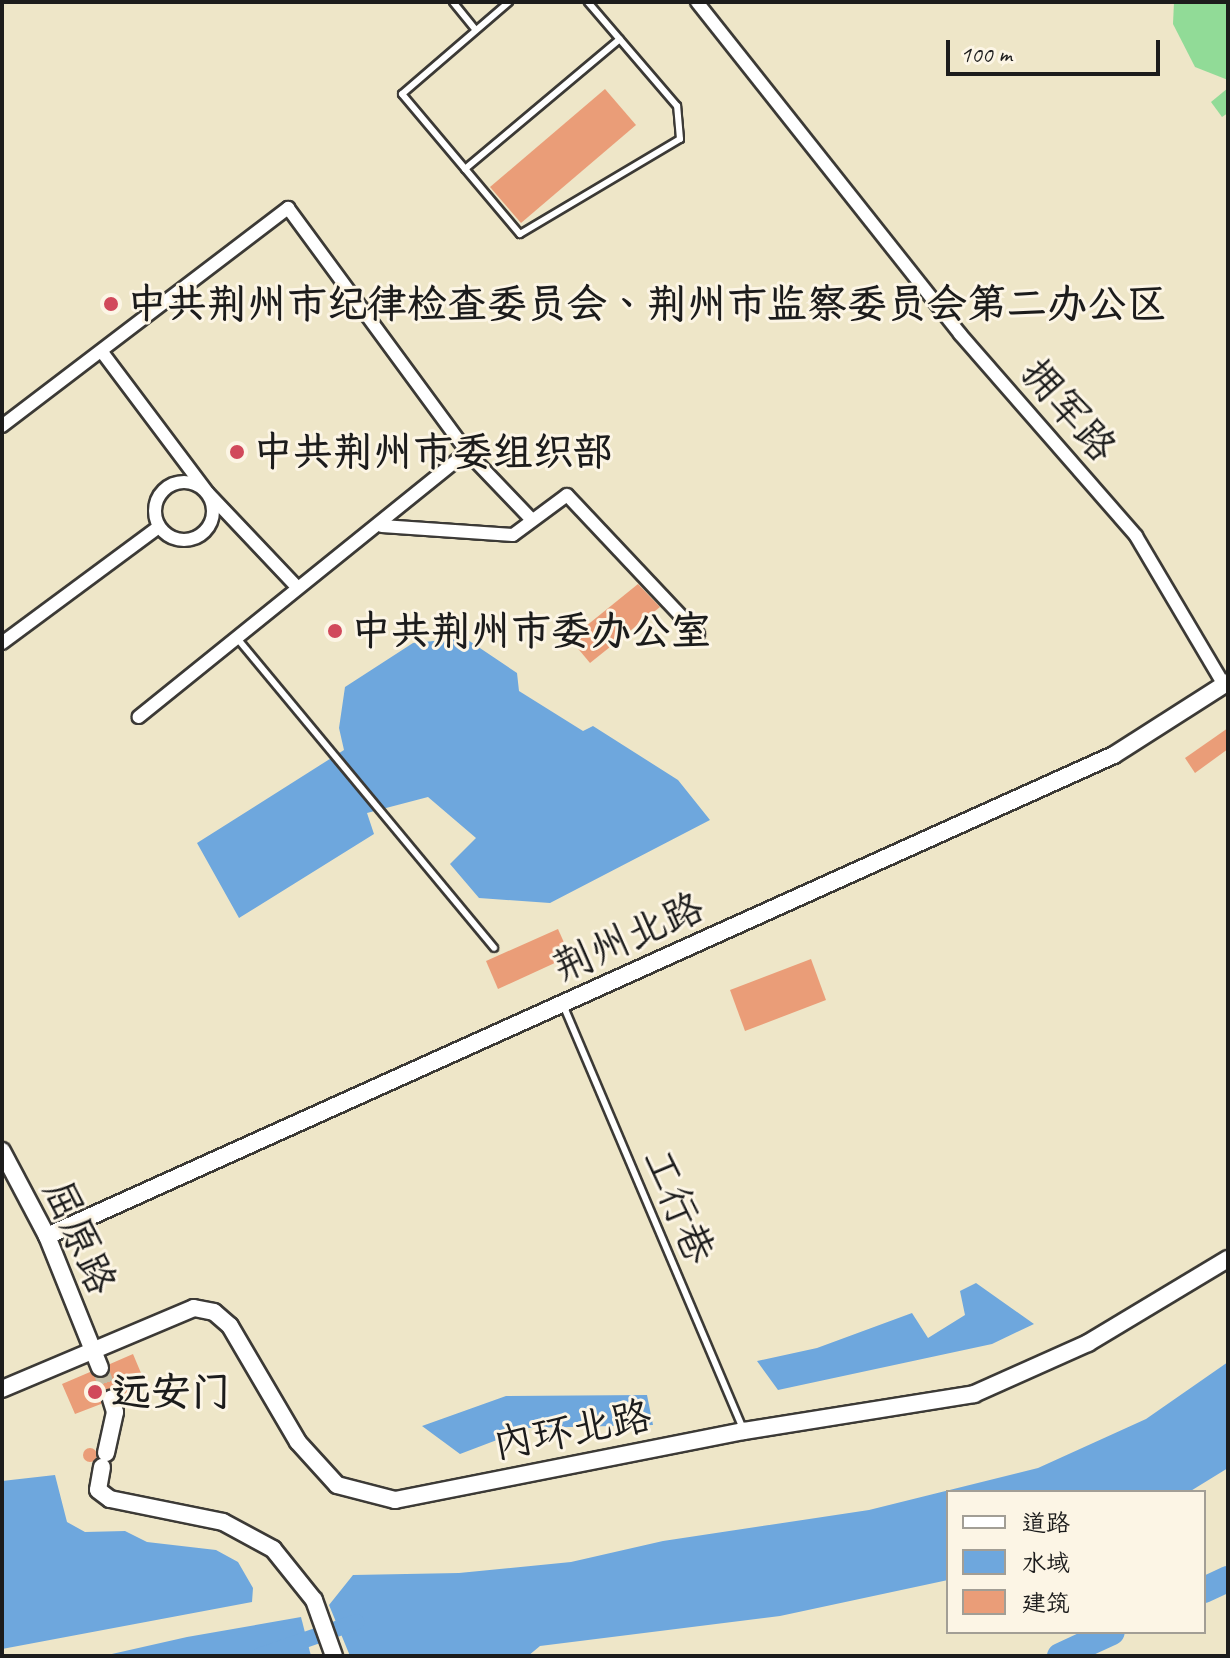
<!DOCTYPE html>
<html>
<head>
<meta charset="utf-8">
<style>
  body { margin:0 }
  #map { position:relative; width:1230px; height:1658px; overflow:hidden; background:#eee6c8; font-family:Caveat,"LXGW WenKai TC",sans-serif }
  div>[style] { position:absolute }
  .green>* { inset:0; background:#91db97 }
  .water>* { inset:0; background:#6ea7dd }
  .canal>* { height:16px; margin:-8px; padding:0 8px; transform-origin:8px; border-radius:8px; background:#6ea7dd }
  .river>* { height:26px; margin:-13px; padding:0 13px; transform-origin:13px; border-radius:13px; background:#6ea7dd }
  .building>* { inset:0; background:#ea9d78 }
  .round { border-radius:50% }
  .secondary-tunnel>* { height:16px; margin-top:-8px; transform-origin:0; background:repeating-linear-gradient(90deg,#c4bea6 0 16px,transparent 0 24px) }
  .roads { filter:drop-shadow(2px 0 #3c3a36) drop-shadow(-2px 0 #3c3a36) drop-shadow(0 2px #3c3a36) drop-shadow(0 -2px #3c3a36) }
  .lane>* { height:6px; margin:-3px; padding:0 3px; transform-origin:3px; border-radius:3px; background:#fff }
  .street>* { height:12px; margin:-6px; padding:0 6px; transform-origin:6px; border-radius:6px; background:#fff }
  .street>.ring { margin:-6px; padding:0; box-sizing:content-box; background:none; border:12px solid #fff; border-radius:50% }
  .secondary>* { height:16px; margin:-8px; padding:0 8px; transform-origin:8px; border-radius:8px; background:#fff }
  .dots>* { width:22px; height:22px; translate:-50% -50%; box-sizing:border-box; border:4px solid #fcf5e5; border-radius:50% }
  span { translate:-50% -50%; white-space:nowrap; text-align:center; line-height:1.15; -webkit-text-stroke:6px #fcf5e5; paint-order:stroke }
  .poi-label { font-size:40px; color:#1c1c1c; font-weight:700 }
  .left { translate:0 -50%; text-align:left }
  .street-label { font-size:40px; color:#1c1c1c }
  .frame { position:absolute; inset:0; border:4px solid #1c1c1c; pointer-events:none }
  .legend { position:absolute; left:946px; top:1490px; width:260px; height:144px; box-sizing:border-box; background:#fcf5e5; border:2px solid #a29e95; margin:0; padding:10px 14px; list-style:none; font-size:24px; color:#1c1c1c }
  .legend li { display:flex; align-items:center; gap:16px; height:40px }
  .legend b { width:40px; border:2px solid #a29e95 }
  .scale { position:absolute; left:946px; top:40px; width:214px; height:36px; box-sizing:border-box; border:4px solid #1c1c1c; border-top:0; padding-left:10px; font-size:24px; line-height:28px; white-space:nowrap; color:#1c1c1c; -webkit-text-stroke:6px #fcf5e5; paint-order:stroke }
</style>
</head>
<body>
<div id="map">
  <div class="green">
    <div style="clip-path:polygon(1174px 2px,1228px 2px,1228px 80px,1195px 67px,1173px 24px)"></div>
    <div style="clip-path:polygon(1228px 88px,1228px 113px,1222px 117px,1211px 102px)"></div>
  </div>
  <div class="water">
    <div style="clip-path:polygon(465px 638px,517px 673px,519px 691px,583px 731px,593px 726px,678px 780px,710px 820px,550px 903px,479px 898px,450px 864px,476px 838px,428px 797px,367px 813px,374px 834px,239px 918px,197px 843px,344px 750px,339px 728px,345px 687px,413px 643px)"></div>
    <div style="clip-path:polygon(976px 1283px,1034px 1324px,992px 1344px,778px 1390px,757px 1361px,817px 1348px,912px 1313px,928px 1338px,965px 1315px,960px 1291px)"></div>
    <div style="clip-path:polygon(1228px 1362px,1228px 1468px,1189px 1492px,948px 1492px,948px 1580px,780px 1616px,540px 1646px,528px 1656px,350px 1656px,329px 1605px,353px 1575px,459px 1573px,571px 1562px,663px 1541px,869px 1510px,1038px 1468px,1146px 1419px)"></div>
    <div style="clip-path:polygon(647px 1395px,653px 1425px,528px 1428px,460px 1454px,422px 1426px,506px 1396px)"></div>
    <div style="clip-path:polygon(55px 1475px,67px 1522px,85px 1532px,125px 1531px,147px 1542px,216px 1550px,238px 1562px,253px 1588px,252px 1602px,2px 1649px,2px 1481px)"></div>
    <div style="clip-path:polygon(301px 1617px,311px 1656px,103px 1656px,187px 1637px)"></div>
  </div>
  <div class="canal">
    <div style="left:259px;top:1656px;width:103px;rotate:-19.3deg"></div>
  </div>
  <div class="river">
    <div style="left:1204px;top:1590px;width:26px;rotate:-25deg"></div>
    <div style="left:1060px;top:1656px;width:57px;rotate:-24.8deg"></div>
  </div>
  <div class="building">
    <div style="clip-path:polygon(605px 89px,636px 125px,521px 223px,490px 187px)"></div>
    <div style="clip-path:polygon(638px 584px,660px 607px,590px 663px,570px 639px)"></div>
    <div style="clip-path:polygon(1228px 728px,1228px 749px,1195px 773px,1185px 758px)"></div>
    <div style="clip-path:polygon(558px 929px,570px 956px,498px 989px,486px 961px)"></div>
    <div style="clip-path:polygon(811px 959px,826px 1000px,745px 1031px,730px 990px)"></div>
    <div style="clip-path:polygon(133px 1354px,146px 1385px,121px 1395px,107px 1389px,101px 1404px,75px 1414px,62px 1384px,90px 1372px,105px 1378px,110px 1364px)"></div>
    <div class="round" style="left:83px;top:1448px;width:14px;height:14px"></div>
  </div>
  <div class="secondary-tunnel">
    <div style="left:100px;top:1368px;width:33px;rotate:70deg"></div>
  </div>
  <div class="roads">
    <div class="lane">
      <div style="left:453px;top:2px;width:36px;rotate:51deg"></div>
      <div style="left:509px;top:2px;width:141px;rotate:139.3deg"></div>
      <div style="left:402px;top:94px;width:183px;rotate:49.9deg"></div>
      <div style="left:520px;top:234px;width:186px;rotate:-30.7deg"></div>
      <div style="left:680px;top:139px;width:33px;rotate:-95deg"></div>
      <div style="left:677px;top:106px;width:137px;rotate:-130.6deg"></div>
      <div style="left:465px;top:169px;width:202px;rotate:-40deg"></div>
      <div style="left:236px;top:637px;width:404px;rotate:50.3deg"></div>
      <div style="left:564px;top:1007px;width:461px;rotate:67deg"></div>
    </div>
    <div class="street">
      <div style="left:697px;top:2px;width:424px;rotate:51.6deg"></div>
      <div style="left:960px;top:334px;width:268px;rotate:48.9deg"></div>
      <div style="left:1136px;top:536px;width:173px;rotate:59.4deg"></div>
      <div style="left:102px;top:352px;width:176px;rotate:53.1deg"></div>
      <div style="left:208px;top:493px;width:129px;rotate:46.6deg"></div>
      <div style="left:2px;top:426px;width:360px;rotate:-37.3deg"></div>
      <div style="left:288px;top:208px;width:303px;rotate:53.7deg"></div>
      <div style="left:467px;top:452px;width:422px;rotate:141.1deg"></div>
      <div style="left:467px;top:452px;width:94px;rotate:46.3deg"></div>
      <div class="ring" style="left:155px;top:482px;width:46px;height:46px"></div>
      <div style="left:382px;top:526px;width:131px;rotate:3.9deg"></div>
      <div style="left:513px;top:535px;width:67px;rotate:-36.5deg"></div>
      <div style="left:567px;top:495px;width:191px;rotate:46.7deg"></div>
      <div style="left:2px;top:643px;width:195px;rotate:-36.5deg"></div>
    </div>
    <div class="secondary">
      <div style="left:2px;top:1151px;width:96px;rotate:62.1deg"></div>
      <div style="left:47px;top:1236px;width:142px;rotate:68.1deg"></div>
      <div style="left:47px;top:1236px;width:1170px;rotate:-24.27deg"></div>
      <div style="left:1114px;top:755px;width:135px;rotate:-32.6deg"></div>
      <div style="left:2px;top:1389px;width:208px;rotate:-22.9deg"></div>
      <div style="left:194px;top:1308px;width:20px;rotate:11deg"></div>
      <div style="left:214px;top:1312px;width:21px;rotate:41deg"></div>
      <div style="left:230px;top:1326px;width:134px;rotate:59.6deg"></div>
      <div style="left:298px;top:1442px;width:58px;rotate:47.8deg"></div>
      <div style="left:337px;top:1485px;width:60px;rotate:14.5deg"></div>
      <div style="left:395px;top:1500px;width:356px;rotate:-11.2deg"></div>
      <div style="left:744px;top:1431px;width:233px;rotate:-9.1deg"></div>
      <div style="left:974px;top:1394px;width:125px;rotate:-24.1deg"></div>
      <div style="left:1088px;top:1343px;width:163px;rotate:-31deg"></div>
      <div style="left:106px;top:1453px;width:42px;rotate:-77.6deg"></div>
      <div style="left:115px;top:1412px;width:14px;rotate:-107deg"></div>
      <div style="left:102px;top:1467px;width:23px;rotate:100deg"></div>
      <div style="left:98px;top:1490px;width:15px;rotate:37deg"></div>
      <div style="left:110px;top:1499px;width:115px;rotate:11.5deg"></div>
      <div style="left:223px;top:1522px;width:57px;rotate:28.4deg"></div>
      <div style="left:273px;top:1549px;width:65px;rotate:51.2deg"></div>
      <div style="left:314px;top:1600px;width:59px;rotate:70.3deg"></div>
    </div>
  </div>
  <div class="dots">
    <div style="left:111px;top:304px;background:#d1495b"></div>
    <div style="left:237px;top:452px;background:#d1495b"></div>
    <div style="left:335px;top:631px;background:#d1495b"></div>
    <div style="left:95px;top:1392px;background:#d1495b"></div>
  </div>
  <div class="poi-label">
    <span class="left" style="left:127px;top:304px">中共荆州市纪律检查委员会、荆州市监察委员会第二办公区</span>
    <span class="left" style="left:253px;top:452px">中共荆州市委组织部</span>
    <span class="left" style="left:351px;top:631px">中共荆州市委办公室</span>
    <span class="left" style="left:111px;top:1392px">远安门</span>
  </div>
  <div class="street-label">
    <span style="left:1069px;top:410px;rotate:49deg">拥军路</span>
    <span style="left:628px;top:937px;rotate:-24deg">荆州北路</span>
    <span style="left:679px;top:1206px;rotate:67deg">工行巷</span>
    <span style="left:80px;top:1237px;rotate:66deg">屈原路</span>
    <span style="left:572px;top:1430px;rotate:-11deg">内环北路</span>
  </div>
  <div class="frame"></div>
  <ul class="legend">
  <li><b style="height:10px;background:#fff"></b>道路</li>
  <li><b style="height:22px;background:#6ea7dd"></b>水域</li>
  <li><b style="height:22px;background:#ea9d78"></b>建筑</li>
  </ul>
  <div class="scale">100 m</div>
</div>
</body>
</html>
